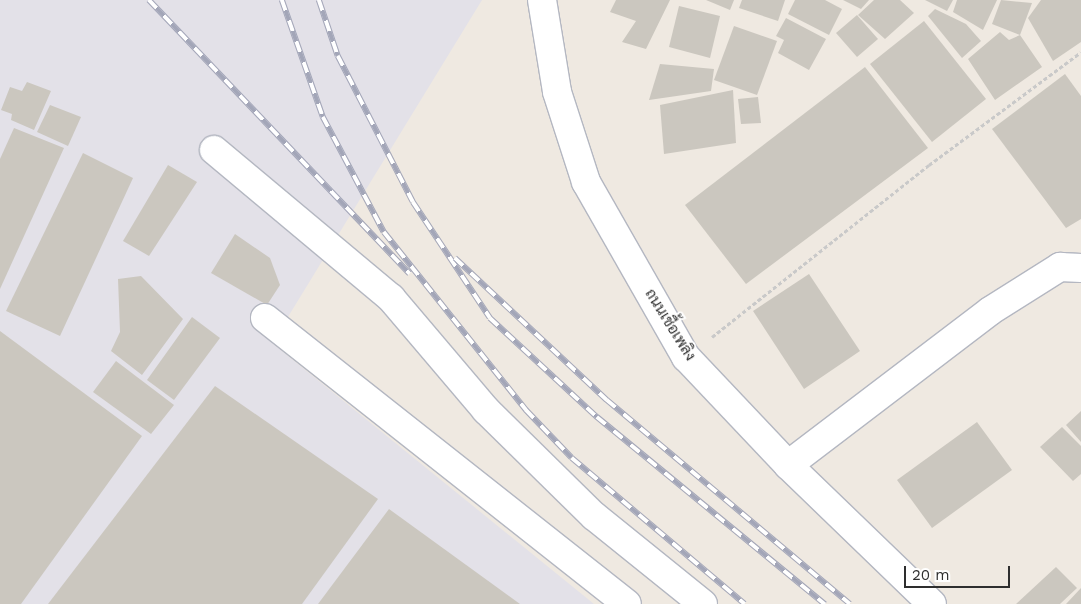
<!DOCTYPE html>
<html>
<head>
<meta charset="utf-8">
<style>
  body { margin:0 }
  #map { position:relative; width:1081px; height:604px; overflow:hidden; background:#efe9e1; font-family:"Work Sans",Sarabun,sans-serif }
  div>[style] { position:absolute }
  .industrial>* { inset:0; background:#e3e1e8 }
  .building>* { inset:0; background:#cbc7bf }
  .path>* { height:3px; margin-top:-1.5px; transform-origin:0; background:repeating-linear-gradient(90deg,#c9c9c9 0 4px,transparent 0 6.5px) }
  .roads { filter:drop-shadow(1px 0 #b4b7c1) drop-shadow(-1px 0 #b4b7c1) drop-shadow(0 1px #b4b7c1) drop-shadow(0 -1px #b4b7c1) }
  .minor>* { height:28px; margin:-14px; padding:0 14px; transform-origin:14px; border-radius:14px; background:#fff }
  .rail>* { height:5.5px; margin-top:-2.75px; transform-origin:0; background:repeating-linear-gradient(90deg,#fff 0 11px,#a3a6b8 0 22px); box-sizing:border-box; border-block:1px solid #a3a6b8 }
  span { translate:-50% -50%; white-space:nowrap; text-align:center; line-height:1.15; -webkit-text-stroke:4px #fff; paint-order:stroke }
  .street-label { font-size:15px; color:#2e2e2e }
  .scale { position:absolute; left:904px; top:566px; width:106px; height:22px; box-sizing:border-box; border:2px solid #2e2e2e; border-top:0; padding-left:6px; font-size:15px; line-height:18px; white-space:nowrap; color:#2e2e2e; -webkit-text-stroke:4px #fff; paint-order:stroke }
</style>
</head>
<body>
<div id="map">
  <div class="industrial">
    <div style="clip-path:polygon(0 0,482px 0,272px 343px,594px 604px,0 604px)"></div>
  </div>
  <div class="building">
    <div style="clip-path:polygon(616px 0,670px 0,646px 49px,622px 42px,636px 21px,610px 12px)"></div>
    <div style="clip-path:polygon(706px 0,734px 0,730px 10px)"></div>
    <div style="clip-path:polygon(742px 0,785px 0,778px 21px,739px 8px)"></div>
    <div style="clip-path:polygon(795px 0,825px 0,842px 9px,829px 35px,788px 14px)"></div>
    <div style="clip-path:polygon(843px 0,869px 0,861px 9px)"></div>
    <div style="clip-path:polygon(874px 0,900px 0,914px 13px,885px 39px,858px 15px)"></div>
    <div style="clip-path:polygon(925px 0,953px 0,947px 11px)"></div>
    <div style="clip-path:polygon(957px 0,997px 0,983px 30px,953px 12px)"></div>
    <div style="clip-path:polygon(1001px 0,1032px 3px,1020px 35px,992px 24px)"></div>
    <div style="clip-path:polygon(1041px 0,1081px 0,1081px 42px,1053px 61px,1028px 18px)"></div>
    <div style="clip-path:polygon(679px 6px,720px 16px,710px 58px,669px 47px)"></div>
    <div style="clip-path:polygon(935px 9px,966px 24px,981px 41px,962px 58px,928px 16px)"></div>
    <div style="clip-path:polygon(857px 15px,878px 39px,857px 57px,836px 33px)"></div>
    <div style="clip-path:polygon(786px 18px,826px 39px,809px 70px,778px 53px,784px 40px,776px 36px)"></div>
    <div style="clip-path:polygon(924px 21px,986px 99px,932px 142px,870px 64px)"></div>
    <div style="clip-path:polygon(734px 26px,777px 41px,757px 95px,714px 80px)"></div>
    <div style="clip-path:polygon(1000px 32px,1009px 40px,1020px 35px,1042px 67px,995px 100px,968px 59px)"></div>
    <div style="clip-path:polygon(660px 64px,714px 69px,711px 91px,649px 100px)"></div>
    <div style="clip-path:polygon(865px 67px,928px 148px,746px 284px,685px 205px)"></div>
    <div style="clip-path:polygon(1065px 74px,1081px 96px,1081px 219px,1066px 228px,992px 129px)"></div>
    <div style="clip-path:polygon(27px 82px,51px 91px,34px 130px,11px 120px,12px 114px,1px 110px,10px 87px,22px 91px)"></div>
    <div style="clip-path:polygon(733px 90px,736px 143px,664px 154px,660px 105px)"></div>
    <div style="clip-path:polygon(758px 97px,761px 123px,741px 124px,738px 99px)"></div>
    <div style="clip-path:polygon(50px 105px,81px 117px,68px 146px,37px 132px)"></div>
    <div style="clip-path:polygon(14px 128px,64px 148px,0 289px,0 159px)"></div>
    <div style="clip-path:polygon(83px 153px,133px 178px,60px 336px,6px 311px)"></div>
    <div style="clip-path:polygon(168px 165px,197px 182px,149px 256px,123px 241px)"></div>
    <div style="clip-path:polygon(235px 234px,270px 258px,280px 285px,267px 305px,211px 273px)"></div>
    <div style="clip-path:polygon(809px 274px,860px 351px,804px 389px,753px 311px)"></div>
    <div style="clip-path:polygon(141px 276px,183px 319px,142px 375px,111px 351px,120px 332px,118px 279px)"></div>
    <div style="clip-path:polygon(192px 317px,220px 338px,174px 400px,147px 380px)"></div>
    <div style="clip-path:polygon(0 331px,142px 436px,21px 604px,0 604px)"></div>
    <div style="clip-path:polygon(116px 361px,174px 405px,151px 434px,93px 392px)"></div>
    <div style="clip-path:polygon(215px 386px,378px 499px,302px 604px,48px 604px)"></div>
    <div style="clip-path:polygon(1081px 411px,1081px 442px,1066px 425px)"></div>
    <div style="clip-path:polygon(977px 422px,1012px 470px,932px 528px,897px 480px)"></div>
    <div style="clip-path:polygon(1062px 427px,1081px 446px,1081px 474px,1073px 481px,1040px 447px)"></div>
    <div style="clip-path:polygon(389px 509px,520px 604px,318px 604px)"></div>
    <div style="clip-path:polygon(1056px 567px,1077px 588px,1060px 604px,1016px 604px)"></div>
    <div style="clip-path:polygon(1081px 588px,1081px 604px,1066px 604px)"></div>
  </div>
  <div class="path">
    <div style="left:712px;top:337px;width:277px;rotate:-38.4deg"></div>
    <div style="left:929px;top:165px;width:189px;rotate:-36.6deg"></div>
  </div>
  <div class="roads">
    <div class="minor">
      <div style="left:542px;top:0;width:93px;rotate:80.7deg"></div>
      <div style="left:557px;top:92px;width:95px;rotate:72.1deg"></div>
      <div style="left:586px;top:182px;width:202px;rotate:60.3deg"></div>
      <div style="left:686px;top:357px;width:149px;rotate:46.6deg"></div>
      <div style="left:788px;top:465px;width:200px;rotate:44deg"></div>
      <div style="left:214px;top:150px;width:231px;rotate:39.9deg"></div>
      <div style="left:391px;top:298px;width:147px;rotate:49.7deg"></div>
      <div style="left:486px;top:410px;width:151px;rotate:44.5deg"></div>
      <div style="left:594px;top:516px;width:140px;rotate:38.9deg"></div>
      <div style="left:265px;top:318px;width:461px;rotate:38.3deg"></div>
      <div style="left:788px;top:465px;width:254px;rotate:-37.3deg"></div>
      <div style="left:990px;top:311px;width:83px;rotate:-32.2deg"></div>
      <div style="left:1060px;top:267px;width:21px;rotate:3deg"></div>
    </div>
  </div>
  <div class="rail">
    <div style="left:149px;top:0;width:378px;rotate:46.4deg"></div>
    <div style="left:282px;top:0;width:124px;rotate:70.7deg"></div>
    <div style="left:323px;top:117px;width:130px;rotate:62.1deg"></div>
    <div style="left:384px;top:232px;width:228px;rotate:51.4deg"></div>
    <div style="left:526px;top:410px;width:66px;rotate:46.2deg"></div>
    <div style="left:572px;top:458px;width:226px;rotate:40.2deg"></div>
    <div style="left:319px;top:0;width:59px;rotate:71.3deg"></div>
    <div style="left:338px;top:56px;width:164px;rotate:62.8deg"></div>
    <div style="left:413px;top:202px;width:139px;rotate:56.4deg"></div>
    <div style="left:490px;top:318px;width:146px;rotate:42.8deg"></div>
    <div style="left:597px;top:417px;width:295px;rotate:39.4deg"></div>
    <div style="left:455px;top:258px;width:208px;rotate:43.1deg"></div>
    <div style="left:607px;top:400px;width:317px;rotate:40deg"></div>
  </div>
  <div class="street-label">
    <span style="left:670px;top:325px;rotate:58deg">ถนนเชื้อเพลิง</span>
  </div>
  <div class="scale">20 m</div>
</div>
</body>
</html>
